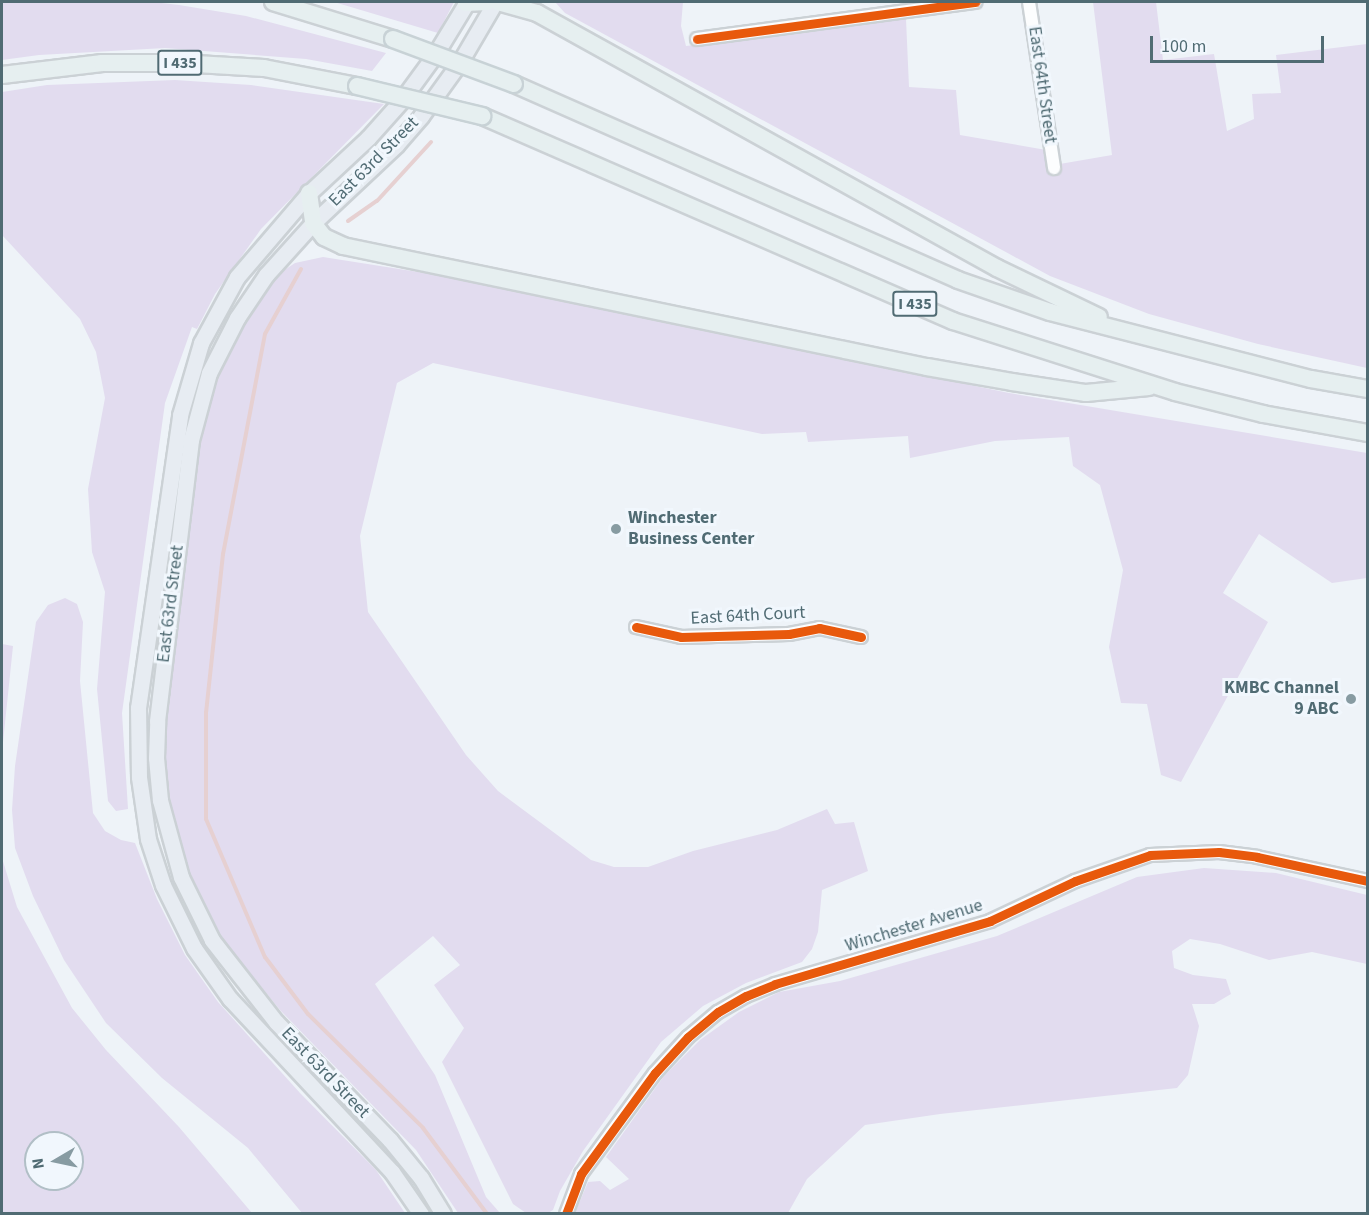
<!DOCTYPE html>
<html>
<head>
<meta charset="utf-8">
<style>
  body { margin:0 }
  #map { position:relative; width:1369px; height:1215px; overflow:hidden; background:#eef3f8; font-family:"Source Sans 3",sans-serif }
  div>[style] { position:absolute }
  .green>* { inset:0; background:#e2dcef }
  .stream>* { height:4px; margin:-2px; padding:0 2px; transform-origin:2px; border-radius:2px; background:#e6d0d1 }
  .roads { filter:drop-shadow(2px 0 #cbd1d5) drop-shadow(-2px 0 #cbd1d5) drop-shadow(0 2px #cbd1d5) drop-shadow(0 -2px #cbd1d5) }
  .minor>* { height:12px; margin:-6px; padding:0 6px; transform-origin:6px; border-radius:6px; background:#fcfdfe }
  .major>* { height:15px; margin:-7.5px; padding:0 7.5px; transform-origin:7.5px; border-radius:7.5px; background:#e7ecf2 }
  .highway>* { height:16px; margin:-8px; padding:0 8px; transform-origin:8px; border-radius:8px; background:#e6eff0 }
  .bridges { filter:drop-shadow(2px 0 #c8d2d6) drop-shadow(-2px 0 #c8d2d6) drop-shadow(0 2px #c8d2d6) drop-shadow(0 -2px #c8d2d6) }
  .highway-bridge>* { height:16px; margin:-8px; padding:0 8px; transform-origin:8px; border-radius:8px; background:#e6eff0 }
  .cycleway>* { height:9px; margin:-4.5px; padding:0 4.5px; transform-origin:4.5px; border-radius:4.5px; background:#e8590c }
  .dots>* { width:16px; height:16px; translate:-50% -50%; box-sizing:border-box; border:3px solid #f1f7fd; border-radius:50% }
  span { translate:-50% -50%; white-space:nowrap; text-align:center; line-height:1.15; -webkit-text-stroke:6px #f1f7fd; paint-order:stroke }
  .shield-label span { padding:2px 4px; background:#f1f7fd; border:2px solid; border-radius:4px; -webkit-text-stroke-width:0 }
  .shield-label { font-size:16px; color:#506b73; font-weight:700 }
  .street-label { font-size:18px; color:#506b73 }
  .poi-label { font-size:18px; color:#506b73; font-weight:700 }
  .left { translate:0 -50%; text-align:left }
  .right { translate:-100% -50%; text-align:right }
  .frame { position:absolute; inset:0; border:3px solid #506b73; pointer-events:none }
  .north { position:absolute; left:24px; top:1131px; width:60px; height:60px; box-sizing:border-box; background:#f1f7fd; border:2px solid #b1bfc6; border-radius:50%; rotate:261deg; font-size:16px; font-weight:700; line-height:24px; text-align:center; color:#506b73 }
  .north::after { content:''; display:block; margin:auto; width:21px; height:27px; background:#879ba2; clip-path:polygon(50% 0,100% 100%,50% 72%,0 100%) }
  .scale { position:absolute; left:1150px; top:36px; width:174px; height:27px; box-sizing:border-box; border:3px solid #506b73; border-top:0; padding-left:8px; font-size:18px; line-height:21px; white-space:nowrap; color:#506b73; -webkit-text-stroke:4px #f1f7fd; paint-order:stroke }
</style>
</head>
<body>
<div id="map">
  <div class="green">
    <div style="clip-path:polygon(2px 2px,153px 2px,179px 5px,246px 16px,386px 53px,372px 71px,306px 59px,165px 48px,39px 55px,2px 60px)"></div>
    <div style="clip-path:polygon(334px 2px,454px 2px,438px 33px)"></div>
    <div style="clip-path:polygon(555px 2px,683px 2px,681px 26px,686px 46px,906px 19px,909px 87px,956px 90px,960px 135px,1052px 151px,1054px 165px,1112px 155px,1093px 2px,1156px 2px,1163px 60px,1214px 54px,1227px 131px,1254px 119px,1252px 94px,1281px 93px,1276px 55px,1367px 44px,1367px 368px,1258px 344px,1149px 314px,1050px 276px,565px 13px)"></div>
    <div style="clip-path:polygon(175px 80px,251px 85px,384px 104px,261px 229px,215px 294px,197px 329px,192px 327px,165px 403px,122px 713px,128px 809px,116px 811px,108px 801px,97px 689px,105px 592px,92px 552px,88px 489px,105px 398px,96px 352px,80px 319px,2px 235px,2px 92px,47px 85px)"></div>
    <div style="clip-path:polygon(323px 257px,450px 277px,1009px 393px,1367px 453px,1367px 578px,1332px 583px,1259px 534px,1223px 593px,1268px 622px,1181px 782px,1161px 775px,1147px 704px,1121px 703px,1109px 647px,1123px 570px,1100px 485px,1073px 466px,1069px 437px,995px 441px,910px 458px,908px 436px,808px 442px,806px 432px,762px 434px,433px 363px,397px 383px,360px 536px,368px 612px,466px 755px,498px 791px,591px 860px,614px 867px,648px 867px,693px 851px,777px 830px,827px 809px,835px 824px,854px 822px,868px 871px,822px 890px,818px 932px,812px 949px,802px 962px,746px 983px,703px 1006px,661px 1042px,583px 1151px,560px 1191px,553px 1210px,548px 1213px,526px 1213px,513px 1204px,442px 1062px,464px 1028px,434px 985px,460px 965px,433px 936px,375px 984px,435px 1075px,486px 1197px,500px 1213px,458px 1213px,416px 1150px,280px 1010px,226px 944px,193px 886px,166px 786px,163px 743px,180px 592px,204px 417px,218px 369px,243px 322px,274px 277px,295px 263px)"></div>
    <div style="clip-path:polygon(65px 598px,77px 604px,83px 622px,80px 681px,93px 813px,105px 831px,121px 840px,135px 843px,157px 899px,185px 955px,218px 1002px,300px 1093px,376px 1170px,405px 1213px,302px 1213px,248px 1148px,162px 1078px,106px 1023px,64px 960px,33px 896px,15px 848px,12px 810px,15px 766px,36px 622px,48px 605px)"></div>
    <div style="clip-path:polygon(2px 644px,13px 646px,2px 752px)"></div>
    <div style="clip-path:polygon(evenodd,2px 858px,17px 907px,72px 1008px,106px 1050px,179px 1127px,252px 1213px,2px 1213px,2px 858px,36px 1143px,72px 1143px,72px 1179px,36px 1179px,36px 1143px)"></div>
    <div style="clip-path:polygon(1204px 868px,1276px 873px,1367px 895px,1367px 964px,1312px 952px,1269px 960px,1220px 944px,1190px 939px,1172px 951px,1174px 968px,1193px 975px,1226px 979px,1231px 994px,1214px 1004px,1192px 1004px,1199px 1026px,1188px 1075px,1177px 1088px,940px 1114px,865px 1125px,807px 1179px,788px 1213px,575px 1213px,588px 1182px,600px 1181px,610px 1190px,629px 1179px,606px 1157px,664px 1076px,700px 1040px,739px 1012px,779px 992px,840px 981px,997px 936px,1137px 877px)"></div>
  </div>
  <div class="stream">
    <div style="left:348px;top:221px;width:35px;rotate:-35deg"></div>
    <div style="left:377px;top:201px;width:80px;rotate:-47.5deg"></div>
    <div style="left:301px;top:269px;width:74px;rotate:119deg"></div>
    <div style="left:265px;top:334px;width:224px;rotate:100.8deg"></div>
    <div style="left:223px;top:554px;width:159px;rotate:96.1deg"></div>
    <div style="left:206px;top:712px;width:107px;rotate:90deg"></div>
    <div style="left:206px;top:819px;width:150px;rotate:66.9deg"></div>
    <div style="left:265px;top:957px;width:71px;rotate:53deg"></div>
    <div style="left:308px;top:1014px;width:162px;rotate:44.7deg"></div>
    <div style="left:423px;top:1128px;width:107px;rotate:53.3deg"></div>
  </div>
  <div class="roads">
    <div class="minor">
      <div style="left:1029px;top:2px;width:168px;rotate:81.4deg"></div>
      <div style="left:697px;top:39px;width:281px;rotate:-7.6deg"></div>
      <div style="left:636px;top:627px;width:46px;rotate:12.5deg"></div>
      <div style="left:681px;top:637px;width:108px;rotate:-1.6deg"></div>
      <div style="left:789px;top:634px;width:31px;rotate:-11deg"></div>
      <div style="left:819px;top:628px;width:43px;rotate:12.1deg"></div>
      <div style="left:566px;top:1214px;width:43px;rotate:-69.4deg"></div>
      <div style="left:581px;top:1174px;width:125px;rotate:-53.8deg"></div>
      <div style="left:655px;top:1073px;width:49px;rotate:-47.5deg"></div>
      <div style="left:688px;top:1037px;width:39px;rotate:-40deg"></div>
      <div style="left:718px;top:1012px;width:32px;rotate:-30deg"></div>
      <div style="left:746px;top:996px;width:31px;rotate:-22deg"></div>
      <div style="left:775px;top:984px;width:224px;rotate:-16.3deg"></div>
      <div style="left:990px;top:921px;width:94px;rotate:-25.2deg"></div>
      <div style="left:1075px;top:881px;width:79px;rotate:-19.1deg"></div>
      <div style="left:1150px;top:855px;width:69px;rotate:-2.5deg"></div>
      <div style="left:1219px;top:852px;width:38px;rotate:7deg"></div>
      <div style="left:1257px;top:857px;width:114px;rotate:12.2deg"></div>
    </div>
    <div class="major">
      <div style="left:421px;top:1214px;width:51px;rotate:-124.6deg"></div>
      <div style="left:392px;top:1172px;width:237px;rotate:-133.1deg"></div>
      <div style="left:230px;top:999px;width:62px;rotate:-125.2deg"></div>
      <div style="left:194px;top:948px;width:70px;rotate:-116.2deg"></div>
      <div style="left:163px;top:885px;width:48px;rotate:-108.1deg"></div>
      <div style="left:148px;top:839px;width:63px;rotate:-98.3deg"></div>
      <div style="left:139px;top:777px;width:69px;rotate:-90.8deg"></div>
      <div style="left:138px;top:708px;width:296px;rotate:-81.8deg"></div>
      <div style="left:180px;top:415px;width:75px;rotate:-73.7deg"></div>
      <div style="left:201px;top:343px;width:75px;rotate:-61.4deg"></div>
      <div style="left:237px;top:277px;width:111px;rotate:-49.4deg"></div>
      <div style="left:309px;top:193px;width:81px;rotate:-43deg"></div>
      <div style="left:368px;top:138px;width:50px;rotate:-48.3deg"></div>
      <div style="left:401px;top:101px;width:59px;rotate:-53.9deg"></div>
      <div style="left:436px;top:53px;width:60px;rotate:-58.7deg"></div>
      <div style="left:443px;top:1214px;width:42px;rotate:-121.4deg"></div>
      <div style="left:421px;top:1178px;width:49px;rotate:-129.2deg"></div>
      <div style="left:390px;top:1140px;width:164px;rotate:-134deg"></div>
      <div style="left:276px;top:1022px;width:104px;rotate:-128deg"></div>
      <div style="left:212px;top:940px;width:70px;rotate:-116.2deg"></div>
      <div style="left:181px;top:877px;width:80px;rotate:-105.3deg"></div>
      <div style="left:160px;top:800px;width:42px;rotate:-95.4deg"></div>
      <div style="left:156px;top:758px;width:37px;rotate:-88deg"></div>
      <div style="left:157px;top:721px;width:283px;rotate:-83.1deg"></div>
      <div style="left:191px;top:440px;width:69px;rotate:-75deg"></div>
      <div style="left:209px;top:373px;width:62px;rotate:-63deg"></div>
      <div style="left:237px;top:318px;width:52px;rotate:-56deg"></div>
      <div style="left:266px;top:275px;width:70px;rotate:-47.9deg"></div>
      <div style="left:313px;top:223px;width:114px;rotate:-43.2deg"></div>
      <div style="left:396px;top:145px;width:38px;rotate:-49deg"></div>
      <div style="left:421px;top:116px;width:67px;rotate:-54.2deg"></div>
      <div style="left:460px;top:62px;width:69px;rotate:-59.7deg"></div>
    </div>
    <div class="highway">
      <div style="left:273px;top:2px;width:126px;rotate:17.1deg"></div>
      <div style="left:498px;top:2px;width:41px;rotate:15.8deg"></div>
      <div style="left:537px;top:13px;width:526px;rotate:29deg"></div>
      <div style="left:997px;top:268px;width:113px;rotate:25.7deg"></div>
      <div style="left:466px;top:3px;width:21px;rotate:-3deg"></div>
      <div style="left:2px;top:75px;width:101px;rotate:-6.8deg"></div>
      <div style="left:102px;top:63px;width:77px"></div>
      <div style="left:179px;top:63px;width:85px;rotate:3.4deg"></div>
      <div style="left:264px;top:68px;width:95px;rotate:11deg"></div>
      <div style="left:514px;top:84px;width:485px;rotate:23.8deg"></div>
      <div style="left:958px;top:280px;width:97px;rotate:19.2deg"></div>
      <div style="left:1050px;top:312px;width:269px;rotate:14.4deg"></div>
      <div style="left:1311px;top:379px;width:58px;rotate:10deg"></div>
      <div style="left:482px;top:116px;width:514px;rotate:23.52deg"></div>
      <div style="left:953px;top:321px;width:233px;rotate:17.7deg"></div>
      <div style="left:1175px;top:392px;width:91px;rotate:14deg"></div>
      <div style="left:1263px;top:414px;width:107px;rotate:10.3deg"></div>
      <div style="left:309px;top:193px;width:30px;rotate:82deg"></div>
      <div style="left:313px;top:223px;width:18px;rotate:52deg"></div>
      <div style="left:324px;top:237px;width:21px;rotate:25deg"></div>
      <div style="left:343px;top:246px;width:596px;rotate:11.71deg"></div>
      <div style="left:927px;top:367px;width:86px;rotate:10deg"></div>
      <div style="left:1012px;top:382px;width:75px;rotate:8.5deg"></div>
      <div style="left:1086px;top:393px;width:63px;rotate:-5.4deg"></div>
    </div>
  </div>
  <div class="bridges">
    <div class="highway-bridge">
      <div style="left:393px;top:39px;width:129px;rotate:20.4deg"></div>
      <div style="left:357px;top:86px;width:129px;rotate:13.5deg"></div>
    </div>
  </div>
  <div class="cycleway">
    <div style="left:697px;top:39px;width:281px;rotate:-7.6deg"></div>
    <div style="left:636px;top:627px;width:46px;rotate:12.5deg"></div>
    <div style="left:681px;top:637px;width:108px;rotate:-1.6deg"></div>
    <div style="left:789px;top:634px;width:31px;rotate:-11deg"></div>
    <div style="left:819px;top:628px;width:43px;rotate:12.1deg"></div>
    <div style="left:566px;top:1214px;width:43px;rotate:-69.4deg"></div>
    <div style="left:581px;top:1174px;width:125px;rotate:-53.8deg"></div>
    <div style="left:655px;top:1073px;width:49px;rotate:-47.5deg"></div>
    <div style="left:688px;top:1037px;width:39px;rotate:-40deg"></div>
    <div style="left:718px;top:1012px;width:32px;rotate:-30deg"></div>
    <div style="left:746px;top:996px;width:31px;rotate:-22deg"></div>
    <div style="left:775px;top:984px;width:224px;rotate:-16.3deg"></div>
    <div style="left:990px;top:921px;width:94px;rotate:-25.2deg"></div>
    <div style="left:1075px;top:881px;width:79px;rotate:-19.1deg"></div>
    <div style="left:1150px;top:855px;width:69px;rotate:-2.5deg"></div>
    <div style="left:1219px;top:852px;width:38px;rotate:7deg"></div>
    <div style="left:1257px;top:857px;width:114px;rotate:12.2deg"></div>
  </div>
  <div class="dots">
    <div style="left:616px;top:529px;background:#879ba2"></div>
    <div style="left:1351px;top:699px;background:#879ba2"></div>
  </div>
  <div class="shield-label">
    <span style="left:180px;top:63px">I 435</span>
    <span style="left:915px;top:304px">I 435</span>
  </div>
  <div class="street-label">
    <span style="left:1042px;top:85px;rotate:82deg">East 64th Street</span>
    <span style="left:374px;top:162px;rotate:-45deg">East 63rd Street</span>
    <span style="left:171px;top:604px;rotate:-83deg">East 63rd Street</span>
    <span style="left:748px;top:616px;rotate:-3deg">East 64th Court</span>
    <span style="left:914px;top:926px;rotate:-17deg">Winchester Avenue</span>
    <span style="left:325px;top:1073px;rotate:46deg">East 63rd Street</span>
  </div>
  <div class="poi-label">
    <span class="left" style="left:628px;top:529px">Winchester<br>Business Center</span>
    <span class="right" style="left:1339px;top:699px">KMBC Channel<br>9 ABC</span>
  </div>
  <div class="frame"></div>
  <div class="north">N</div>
  <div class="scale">100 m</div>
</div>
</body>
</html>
